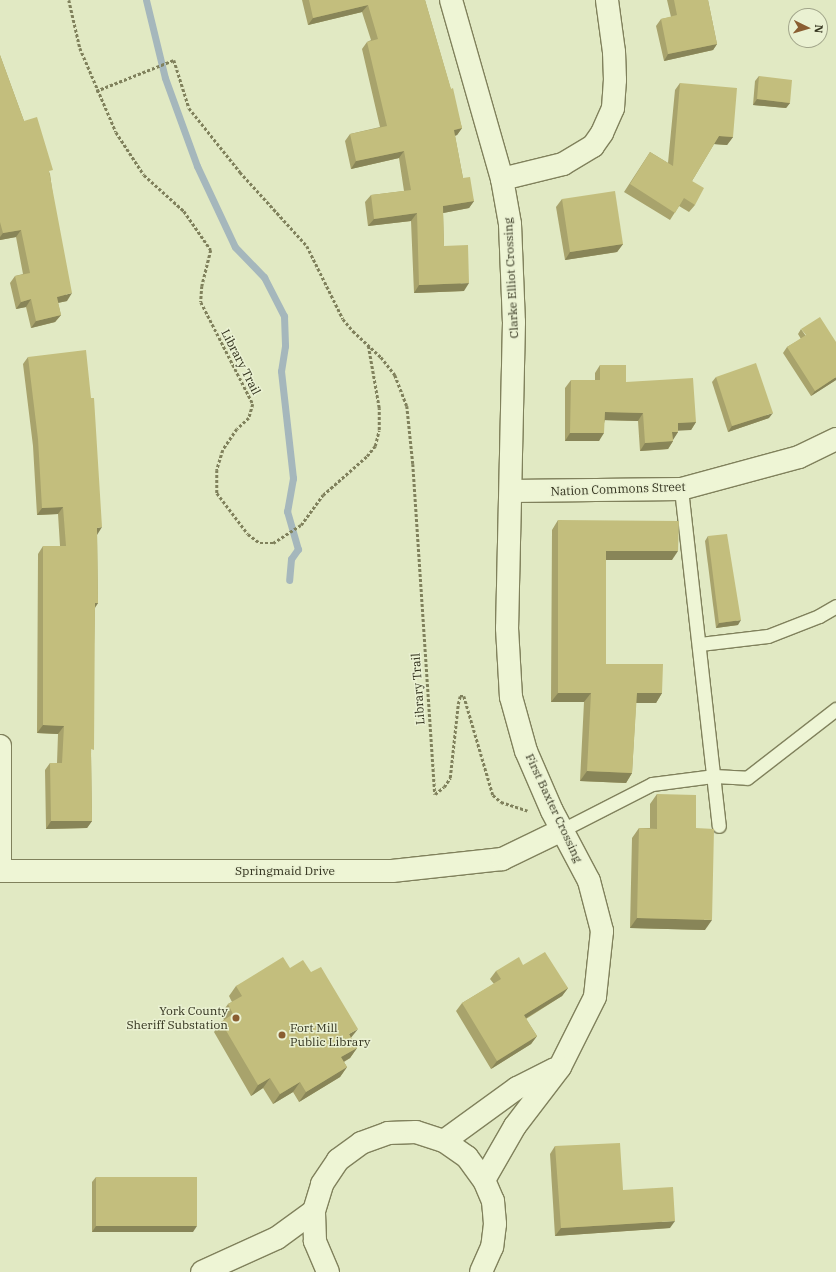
<!DOCTYPE html>
<html>
<head>
<meta charset="utf-8">
<style>
  body { margin:0 }
  #map { position:relative; width:836px; height:1272px; overflow:hidden; background:#e1e9c3; font-family:"IBM Plex Serif",serif }
  div>[style] { position:absolute }
  .stream>* { height:7px; margin:-3.5px; padding:0 3.5px; transform-origin:3.5px; border-radius:3.5px; background:#a5b7bc }
  .path>* { height:2.5px; margin-top:-1.25px; transform-origin:0; background:repeating-linear-gradient(90deg,#80815c 0 3px,transparent 0 5px) }
  .roads { filter:drop-shadow(1px 0 #80815c) drop-shadow(-1px 0 #80815c) drop-shadow(0 1px #80815c) drop-shadow(0 -1px #80815c) }
  .service>* { height:13px; margin:-6.5px; padding:0 6.5px; transform-origin:6.5px; border-radius:6.5px; background:#eef5d5 }
  .minor>* { height:22px; margin:-11px; padding:0 11px; transform-origin:11px; border-radius:11px; background:#eef5d5 }
  .wall>* { inset:0; background:#a8a36c }
  .shaded-wall>* { inset:0; background:#888558 }
  .building>* { inset:0; background:#c3be7d }
  .dots>* { width:11px; height:11px; translate:-50% -50%; box-sizing:border-box; border:2px solid #eaf1d2; border-radius:50% }
  span { translate:-50% -50%; white-space:nowrap; text-align:center; line-height:1.15; -webkit-text-stroke:3px #eaf1d2; paint-order:stroke }
  .street-label { font-size:12px; color:#33331e }
  .poi-label { font-size:12px; color:#33331e }
  .right { translate:-100% -50%; text-align:right }
  .left { translate:0 -50%; text-align:left }
  .north { position:absolute; left:788px; top:8px; width:40px; height:40px; box-sizing:border-box; background:#eaf1d2; border:1px solid #a1a58a; border-radius:50%; rotate:95deg; font-size:11px; font-weight:700; line-height:16px; text-align:center; color:#33331e }
  .north::after { content:''; display:block; margin:auto; width:14px; height:18px; background:#8a5e32; clip-path:polygon(50% 0,100% 100%,50% 72%,0 100%) }
</style>
</head>
<body>
<div id="map">
  <div class="stream">
    <div style="left:146px;top:0;width:80px;rotate:76.3deg"></div>
    <div style="left:165px;top:78px;width:94px;rotate:70deg"></div>
    <div style="left:197px;top:166px;width:89px;rotate:64.9deg"></div>
    <div style="left:235px;top:247px;width:42px;rotate:46deg"></div>
    <div style="left:264px;top:277px;width:44px;rotate:62.9deg"></div>
    <div style="left:284px;top:316px;width:30px;rotate:88deg"></div>
    <div style="left:285px;top:346px;width:25px;rotate:99deg"></div>
    <div style="left:281px;top:371px;width:108px;rotate:83.6deg"></div>
    <div style="left:293px;top:478px;width:34px;rotate:100deg"></div>
    <div style="left:287px;top:511px;width:40px;rotate:74deg"></div>
    <div style="left:298px;top:549px;width:12px;rotate:125deg"></div>
    <div style="left:291px;top:559px;width:21px;rotate:95deg"></div>
  </div>
  <div class="path">
    <div style="left:69px;top:0;width:49px;rotate:77.1deg"></div>
    <div style="left:80px;top:48px;width:91px;rotate:66.8deg"></div>
    <div style="left:116px;top:132px;width:51px;rotate:56.9deg"></div>
    <div style="left:144px;top:175px;width:54px;rotate:42deg"></div>
    <div style="left:184px;top:211px;width:47px;rotate:55.3deg"></div>
    <div style="left:211px;top:250px;width:37px;rotate:104deg"></div>
    <div style="left:202px;top:286px;width:16px;rotate:94deg"></div>
    <div style="left:201px;top:302px;width:114px;rotate:63deg"></div>
    <div style="left:253px;top:404px;width:15px;rotate:106deg"></div>
    <div style="left:249px;top:418px;width:16px;rotate:137deg"></div>
    <div style="left:237px;top:429px;width:25px;rotate:124deg"></div>
    <div style="left:223px;top:450px;width:21px;rotate:107deg"></div>
    <div style="left:217px;top:470px;width:23px;rotate:90deg"></div>
    <div style="left:217px;top:493px;width:51px;rotate:52.9deg"></div>
    <div style="left:248px;top:534px;width:15px;rotate:37deg"></div>
    <div style="left:260px;top:543px;width:13px"></div>
    <div style="left:273px;top:543px;width:33px;rotate:-33deg"></div>
    <div style="left:301px;top:525px;width:37px;rotate:-54deg"></div>
    <div style="left:323px;top:495px;width:59px;rotate:-41.6deg"></div>
    <div style="left:367px;top:456px;width:13px;rotate:-51deg"></div>
    <div style="left:375px;top:446px;width:16px;rotate:-76deg"></div>
    <div style="left:379px;top:430px;width:22px;rotate:-90deg"></div>
    <div style="left:379px;top:408px;width:64px;rotate:-99.9deg"></div>
    <div style="left:96px;top:91px;width:84px;rotate:-21.7deg"></div>
    <div style="left:174px;top:60px;width:50px;rotate:72.6deg"></div>
    <div style="left:189px;top:108px;width:82px;rotate:51.4deg"></div>
    <div style="left:240px;top:172px;width:100px;rotate:47.8deg"></div>
    <div style="left:307px;top:246px;width:81px;rotate:63.7deg"></div>
    <div style="left:343px;top:319px;width:16px;rotate:50deg"></div>
    <div style="left:353px;top:331px;width:38px;rotate:43deg"></div>
    <div style="left:381px;top:357px;width:23px;rotate:52deg"></div>
    <div style="left:395px;top:375px;width:33px;rotate:69deg"></div>
    <div style="left:407px;top:406px;width:58px;rotate:84.1deg"></div>
    <div style="left:413px;top:464px;width:331px;rotate:86.2deg"></div>
    <div style="left:435px;top:794px;width:11px;rotate:-38deg"></div>
    <div style="left:444px;top:787px;width:11px;rotate:-56deg"></div>
    <div style="left:450px;top:778px;width:74px;rotate:-83.8deg"></div>
    <div style="left:458px;top:704px;width:8px;rotate:-76deg"></div>
    <div style="left:460px;top:696px;width:4px"></div>
    <div style="left:464px;top:696px;width:103px;rotate:73.7deg"></div>
    <div style="left:493px;top:795px;width:11px;rotate:41deg"></div>
    <div style="left:501px;top:802px;width:28px;rotate:18deg"></div>
  </div>
  <div class="roads">
    <div class="service">
      <div style="left:681px;top:489px;width:339px;rotate:83.6deg"></div>
      <div style="left:700px;top:644px;width:68px;rotate:-6.7deg"></div>
      <div style="left:768px;top:636px;width:55px;rotate:-21.4deg"></div>
      <div style="left:819px;top:616px;width:20px;rotate:-30deg"></div>
      <div style="left:562px;top:830px;width:101px;rotate:-27.1deg"></div>
      <div style="left:652px;top:784px;width:63px;rotate:-7.4deg"></div>
      <div style="left:714px;top:776px;width:33px;rotate:3deg"></div>
      <div style="left:747px;top:778px;width:113px;rotate:-37.8deg"></div>
    </div>
    <div class="minor">
      <div style="left:451px;top:0;width:186px;rotate:74.1deg"></div>
      <div style="left:502px;top:179px;width:46px;rotate:79.9deg"></div>
      <div style="left:510px;top:224px;width:98px;rotate:87.7deg"></div>
      <div style="left:514px;top:322px;width:306px;rotate:91.3deg"></div>
      <div style="left:507px;top:628px;width:69px;rotate:86.7deg"></div>
      <div style="left:511px;top:697px;width:56px;rotate:74.5deg"></div>
      <div style="left:526px;top:751px;width:65px;rotate:66.6deg"></div>
      <div style="left:552px;top:811px;width:79px;rotate:62.1deg"></div>
      <div style="left:589px;top:881px;width:52px;rotate:75.4deg"></div>
      <div style="left:602px;top:931px;width:66px;rotate:96.1deg"></div>
      <div style="left:595px;top:997px;width:78px;rotate:116.6deg"></div>
      <div style="left:560px;top:1067px;width:74px;rotate:127.3deg"></div>
      <div style="left:515px;top:1126px;width:62px;rotate:119.9deg"></div>
      <div style="left:502px;top:179px;width:63px;rotate:-13.8deg"></div>
      <div style="left:563px;top:164px;width:35px;rotate:-31deg"></div>
      <div style="left:593px;top:146px;width:16px;rotate:-55deg"></div>
      <div style="left:602px;top:133px;width:27px;rotate:-66deg"></div>
      <div style="left:613px;top:108px;width:28px;rotate:-86deg"></div>
      <div style="left:615px;top:80px;width:28px;rotate:-92deg"></div>
      <div style="left:614px;top:52px;width:52px;rotate:-97.7deg"></div>
      <div style="left:511px;top:491px;width:170px;rotate:-0.7deg"></div>
      <div style="left:681px;top:489px;width:122px;rotate:-15.2deg"></div>
      <div style="left:799px;top:457px;width:41px;rotate:-25.9deg"></div>
      <div style="left:0;top:746px;width:125px;rotate:90deg"></div>
      <div style="left:0;top:871px;width:392px"></div>
      <div style="left:392px;top:871px;width:111px;rotate:-6.2deg"></div>
      <div style="left:502px;top:859px;width:67px;rotate:-25.8deg"></div>
      <div style="left:444px;top:1141px;width:90px;rotate:-36deg"></div>
      <div style="left:517px;top:1088px;width:42px;rotate:-26.6deg"></div>
      <div style="left:202px;top:1272px;width:82px;rotate:-24.4deg"></div>
      <div style="left:277px;top:1238px;width:46px;rotate:-36.1deg"></div>
      <div style="left:328px;top:1272px;width:34px;rotate:-113deg"></div>
      <div style="left:315px;top:1241px;width:30px;rotate:-92deg"></div>
      <div style="left:314px;top:1211px;width:28px;rotate:-73deg"></div>
      <div style="left:322px;top:1184px;width:29px;rotate:-56deg"></div>
      <div style="left:338px;top:1160px;width:29px;rotate:-36deg"></div>
      <div style="left:361px;top:1143px;width:29px;rotate:-20deg"></div>
      <div style="left:388px;top:1133px;width:28px;rotate:-2deg"></div>
      <div style="left:416px;top:1132px;width:29px;rotate:18deg"></div>
      <div style="left:444px;top:1141px;width:28px;rotate:35deg"></div>
      <div style="left:467px;top:1157px;width:29px;rotate:54deg"></div>
      <div style="left:484px;top:1180px;width:23px;rotate:67deg"></div>
      <div style="left:493px;top:1201px;width:23px;rotate:85deg"></div>
      <div style="left:495px;top:1224px;width:23px;rotate:97deg"></div>
      <div style="left:492px;top:1247px;width:27px;rotate:114deg"></div>
    </div>
  </div>
  <div class="wall">
    <div style="clip-path:polygon(302px 0,425px 0,462px 128px,457px 135px,455px 136px,463px 178px,474px 201px,469px 208px,443px 213px,444px 246px,464px 291px,414px 293px,411px 221px,368px 226px,365px 202px,371px 195px,404px 191px,399px 158px,351px 169px,345px 141px,350px 134px,380px 127px,362px 49px,367px 42px,371px 40px,362px 12px,308px 25px)"></div>
    <div style="clip-path:polygon(667px 0,708px 0,717px 44px,713px 50px,664px 61px,656px 26px,661px 19px,671px 17px)"></div>
    <div style="clip-path:polygon(0 55px,24px 121px,50px 174px,67px 301px,58px 303px,61px 315px,55px 322px,31px 328px,26px 307px,16px 309px,10px 283px,15px 276px,23px 274px,16px 237px,0 240px)"></div>
    <div style="clip-path:polygon(759px 76px,790px 103px,786px 108px,753px 105px,755px 81px)"></div>
    <div style="clip-path:polygon(680px 83px,733px 137px,727px 145px,714px 144px,692px 181px,695px 205px,689px 212px,679px 206px,670px 220px,624px 192px,650px 152px,668px 163px,675px 90px)"></div>
    <div style="clip-path:polygon(562px 199px,623px 244px,617px 252px,565px 260px,556px 207px)"></div>
    <div style="clip-path:polygon(801px 329px,836px 380px,811px 396px,783px 353px,787px 347px,801px 339px,798px 334px)"></div>
    <div style="clip-path:polygon(28px 357px,97px 534px,98px 603px,95px 608px,91px 754px,92px 821px,87px 828px,46px 829px,45px 770px,50px 763px,57px 763px,58px 734px,37px 733px,38px 554px,43px 546px,60px 546px,58px 514px,37px 515px,33px 446px,23px 364px)"></div>
    <div style="clip-path:polygon(600px 365px,626px 382px,696px 422px,691px 430px,678px 430px,678px 432px,673px 439px,673px 441px,668px 449px,640px 451px,638px 421px,605px 420px,599px 441px,565px 441px,565px 388px,571px 380px,595px 380px,595px 373px)"></div>
    <div style="clip-path:polygon(716px 377px,769px 418px,728px 432px,712px 382px)"></div>
    <div style="clip-path:polygon(558px 520px,672px 560px,606px 560px,606px 664px,662px 693px,656px 703px,636px 703px,632px 773px,626px 783px,580px 781px,584px 702px,551px 702px,552px 530px)"></div>
    <div style="clip-path:polygon(708px 536px,738px 625px,716px 628px,705px 541px)"></div>
    <div style="clip-path:polygon(657px 794px,696px 828px,705px 930px,630px 928px,632px 838px,639px 828px,650px 828px,650px 804px)"></div>
    <div style="clip-path:polygon(523px 965px,568px 988px,562px 996px,526px 1019px,537px 1036px,531px 1044px,491px 1069px,456px 1011px,462px 1003px,494px 984px,490px 979px,496px 971px)"></div>
    <div style="clip-path:polygon(290px 968px,351px 1038px,357px 1048px,350px 1058px,344px 1062px,347px 1067px,340px 1077px,299px 1102px,293px 1092px,273px 1104px,263px 1088px,251px 1096px,214px 1032px,221px 1022px,224px 1020px,221px 1014px,228px 1004px,232px 1002px,229px 996px,236px 986px)"></div>
    <div style="clip-path:polygon(555px 1146px,623px 1190px,670px 1228px,555px 1236px,550px 1154px)"></div>
    <div style="clip-path:polygon(96px 1177px,193px 1232px,92px 1232px,92px 1182px)"></div>
  </div>
  <div class="shaded-wall">
    <div style="clip-path:polygon(368px 5px,362px 12px,308px 25px,313px 18px)"></div>
    <div style="clip-path:polygon(717px 44px,713px 50px,664px 61px,668px 54px)"></div>
    <div style="clip-path:polygon(757px 99px,790px 103px,786px 108px,753px 105px)"></div>
    <div style="clip-path:polygon(462px 128px,457px 135px,449px 137px,454px 130px)"></div>
    <div style="clip-path:polygon(719px 136px,733px 137px,727px 145px,713px 144px)"></div>
    <div style="clip-path:polygon(404px 151px,399px 158px,351px 169px,356px 161px)"></div>
    <div style="clip-path:polygon(474px 201px,469px 208px,438px 214px,443px 206px)"></div>
    <div style="clip-path:polygon(417px 213px,411px 221px,368px 226px,374px 219px)"></div>
    <div style="clip-path:polygon(21px 230px,16px 237px,0 240px,0 237px,3px 233px)"></div>
    <div style="clip-path:polygon(623px 244px,617px 252px,565px 260px,570px 252px)"></div>
    <div style="clip-path:polygon(469px 283px,464px 291px,414px 293px,419px 285px)"></div>
    <div style="clip-path:polygon(72px 293px,67px 301px,52px 304px,57px 297px)"></div>
    <div style="clip-path:polygon(31px 299px,26px 307px,16px 309px,21px 302px)"></div>
    <div style="clip-path:polygon(61px 315px,55px 322px,31px 328px,36px 321px)"></div>
    <div style="clip-path:polygon(836px 377px,836px 380px,811px 396px,815px 391px)"></div>
    <div style="clip-path:polygon(605px 412px,643px 413px,638px 421px,599px 420px)"></div>
    <div style="clip-path:polygon(773px 413px,769px 418px,728px 432px,732px 426px)"></div>
    <div style="clip-path:polygon(696px 422px,691px 430px,673px 431px,678px 423px)"></div>
    <div style="clip-path:polygon(672px 432px,678px 432px,673px 440px)"></div>
    <div style="clip-path:polygon(570px 433px,604px 433px,599px 441px,565px 441px)"></div>
    <div style="clip-path:polygon(673px 441px,668px 449px,640px 451px,645px 443px)"></div>
    <div style="clip-path:polygon(63px 507px,58px 514px,37px 515px,42px 508px)"></div>
    <div style="clip-path:polygon(102px 527px,97px 535px,97px 528px)"></div>
    <div style="clip-path:polygon(606px 551px,678px 551px,672px 560px,599px 560px)"></div>
    <div style="clip-path:polygon(95px 603px,98px 603px,93px 610px)"></div>
    <div style="clip-path:polygon(741px 620px,738px 625px,716px 628px,719px 623px)"></div>
    <div style="clip-path:polygon(558px 693px,591px 693px,584px 702px,551px 702px)"></div>
    <div style="clip-path:polygon(637px 693px,662px 693px,656px 703px,630px 703px)"></div>
    <div style="clip-path:polygon(43px 725px,64px 726px,58px 734px,37px 733px)"></div>
    <div style="clip-path:polygon(587px 771px,632px 773px,626px 783px,580px 781px)"></div>
    <div style="clip-path:polygon(51px 821px,92px 821px,87px 828px,46px 829px)"></div>
    <div style="clip-path:polygon(637px 918px,712px 920px,705px 930px,630px 928px)"></div>
    <div style="clip-path:polygon(568px 988px,562px 996px,518px 1023px,524px 1015px)"></div>
    <div style="clip-path:polygon(358px 1029px,350px 1039px,349px 1034px)"></div>
    <div style="clip-path:polygon(537px 1036px,531px 1044px,491px 1069px,497px 1061px)"></div>
    <div style="clip-path:polygon(357px 1048px,350px 1058px,334px 1067px,341px 1057px)"></div>
    <div style="clip-path:polygon(347px 1067px,340px 1077px,299px 1102px,306px 1092px)"></div>
    <div style="clip-path:polygon(270px 1078px,263px 1088px,251px 1096px,258px 1085px)"></div>
    <div style="clip-path:polygon(300px 1082px,293px 1092px,273px 1104px,280px 1094px)"></div>
    <div style="clip-path:polygon(675px 1221px,670px 1228px,555px 1236px,561px 1228px)"></div>
    <div style="clip-path:polygon(96px 1226px,197px 1226px,193px 1232px,92px 1232px)"></div>
  </div>
  <div class="building">
    <div style="clip-path:polygon(309px 0,425px 0,451px 89px,453px 88px,462px 128px,454px 130px,463px 178px,470px 177px,474px 201px,443px 206px,444px 246px,468px 245px,469px 283px,419px 285px,417px 213px,374px 219px,371px 195px,411px 190px,404px 151px,356px 161px,350px 134px,387px 126px,367px 42px,378px 39px,368px 5px,313px 18px)"></div>
    <div style="clip-path:polygon(674px 0,708px 0,717px 44px,668px 54px,661px 19px,677px 15px)"></div>
    <div style="clip-path:polygon(0 55px,24px 121px,37px 117px,53px 170px,49px 171px,72px 293px,57px 297px,61px 315px,36px 321px,31px 299px,21px 302px,15px 276px,30px 273px,21px 230px,3px 233px,0 222px)"></div>
    <div style="clip-path:polygon(759px 76px,792px 80px,790px 103px,757px 99px)"></div>
    <div style="clip-path:polygon(680px 83px,737px 88px,733px 137px,719px 136px,692px 181px,704px 188px,695px 205px,684px 198px,675px 213px,630px 184px,650px 152px,673px 166px)"></div>
    <div style="clip-path:polygon(615px 191px,623px 244px,570px 252px,562px 199px)"></div>
    <div style="clip-path:polygon(820px 317px,836px 342px,836px 377px,815px 391px,787px 347px,806px 335px,801px 329px)"></div>
    <div style="clip-path:polygon(86px 350px,91px 398px,94px 398px,102px 527px,97px 528px,98px 603px,95px 603px,94px 750px,91px 749px,92px 821px,51px 821px,50px 763px,62px 763px,64px 726px,43px 725px,43px 546px,66px 546px,63px 507px,42px 508px,38px 439px,28px 357px)"></div>
    <div style="clip-path:polygon(756px 363px,773px 413px,732px 426px,716px 377px)"></div>
    <div style="clip-path:polygon(600px 365px,626px 365px,626px 382px,693px 378px,696px 422px,678px 423px,678px 432px,672px 432px,673px 441px,645px 443px,643px 413px,605px 412px,604px 433px,570px 433px,571px 380px,600px 380px)"></div>
    <div style="clip-path:polygon(558px 520px,679px 521px,678px 551px,606px 551px,606px 664px,663px 664px,662px 693px,637px 693px,632px 773px,587px 771px,591px 693px,558px 693px)"></div>
    <div style="clip-path:polygon(727px 534px,741px 620px,719px 623px,708px 536px)"></div>
    <div style="clip-path:polygon(657px 794px,696px 795px,696px 828px,714px 829px,712px 920px,637px 918px,639px 828px,657px 829px)"></div>
    <div style="clip-path:polygon(545px 952px,568px 988px,524px 1015px,537px 1036px,497px 1061px,462px 1003px,501px 979px,496px 971px,519px 957px,523px 965px)"></div>
    <div style="clip-path:polygon(283px 957px,290px 968px,303px 960px,311px 972px,321px 967px,358px 1029px,349px 1034px,357px 1048px,341px 1057px,347px 1067px,306px 1092px,300px 1082px,280px 1094px,270px 1078px,258px 1085px,221px 1022px,233px 1014px,228px 1004px,242px 996px,236px 986px)"></div>
    <div style="clip-path:polygon(620px 1143px,623px 1190px,673px 1187px,675px 1221px,561px 1228px,555px 1146px)"></div>
    <div style="clip-path:polygon(96px 1177px,197px 1177px,197px 1226px,96px 1226px)"></div>
  </div>
  <div class="dots">
    <div style="left:236px;top:1018px;background:#8a5e32"></div>
    <div style="left:282px;top:1035px;background:#8a5e32"></div>
  </div>
  <div class="street-label">
    <span style="left:511px;top:278px;rotate:-93deg">Clarke Elliot Crossing</span>
    <span style="left:241px;top:362px;rotate:63deg">Library Trail</span>
    <span style="left:618px;top:489px;rotate:-2deg">Nation Commons Street</span>
    <span style="left:418px;top:689px;rotate:-94deg">Library Trail</span>
    <span style="left:554px;top:808px;rotate:65deg">First Baxter Crossing</span>
    <span style="left:285px;top:871px">Springmaid Drive</span>
  </div>
  <div class="poi-label">
    <span class="right" style="left:228px;top:1018px">York County<br>Sheriff Substation</span>
    <span class="left" style="left:290px;top:1035px">Fort Mill<br>Public Library</span>
  </div>
  <div class="north">N</div>
</div>
</body>
</html>
